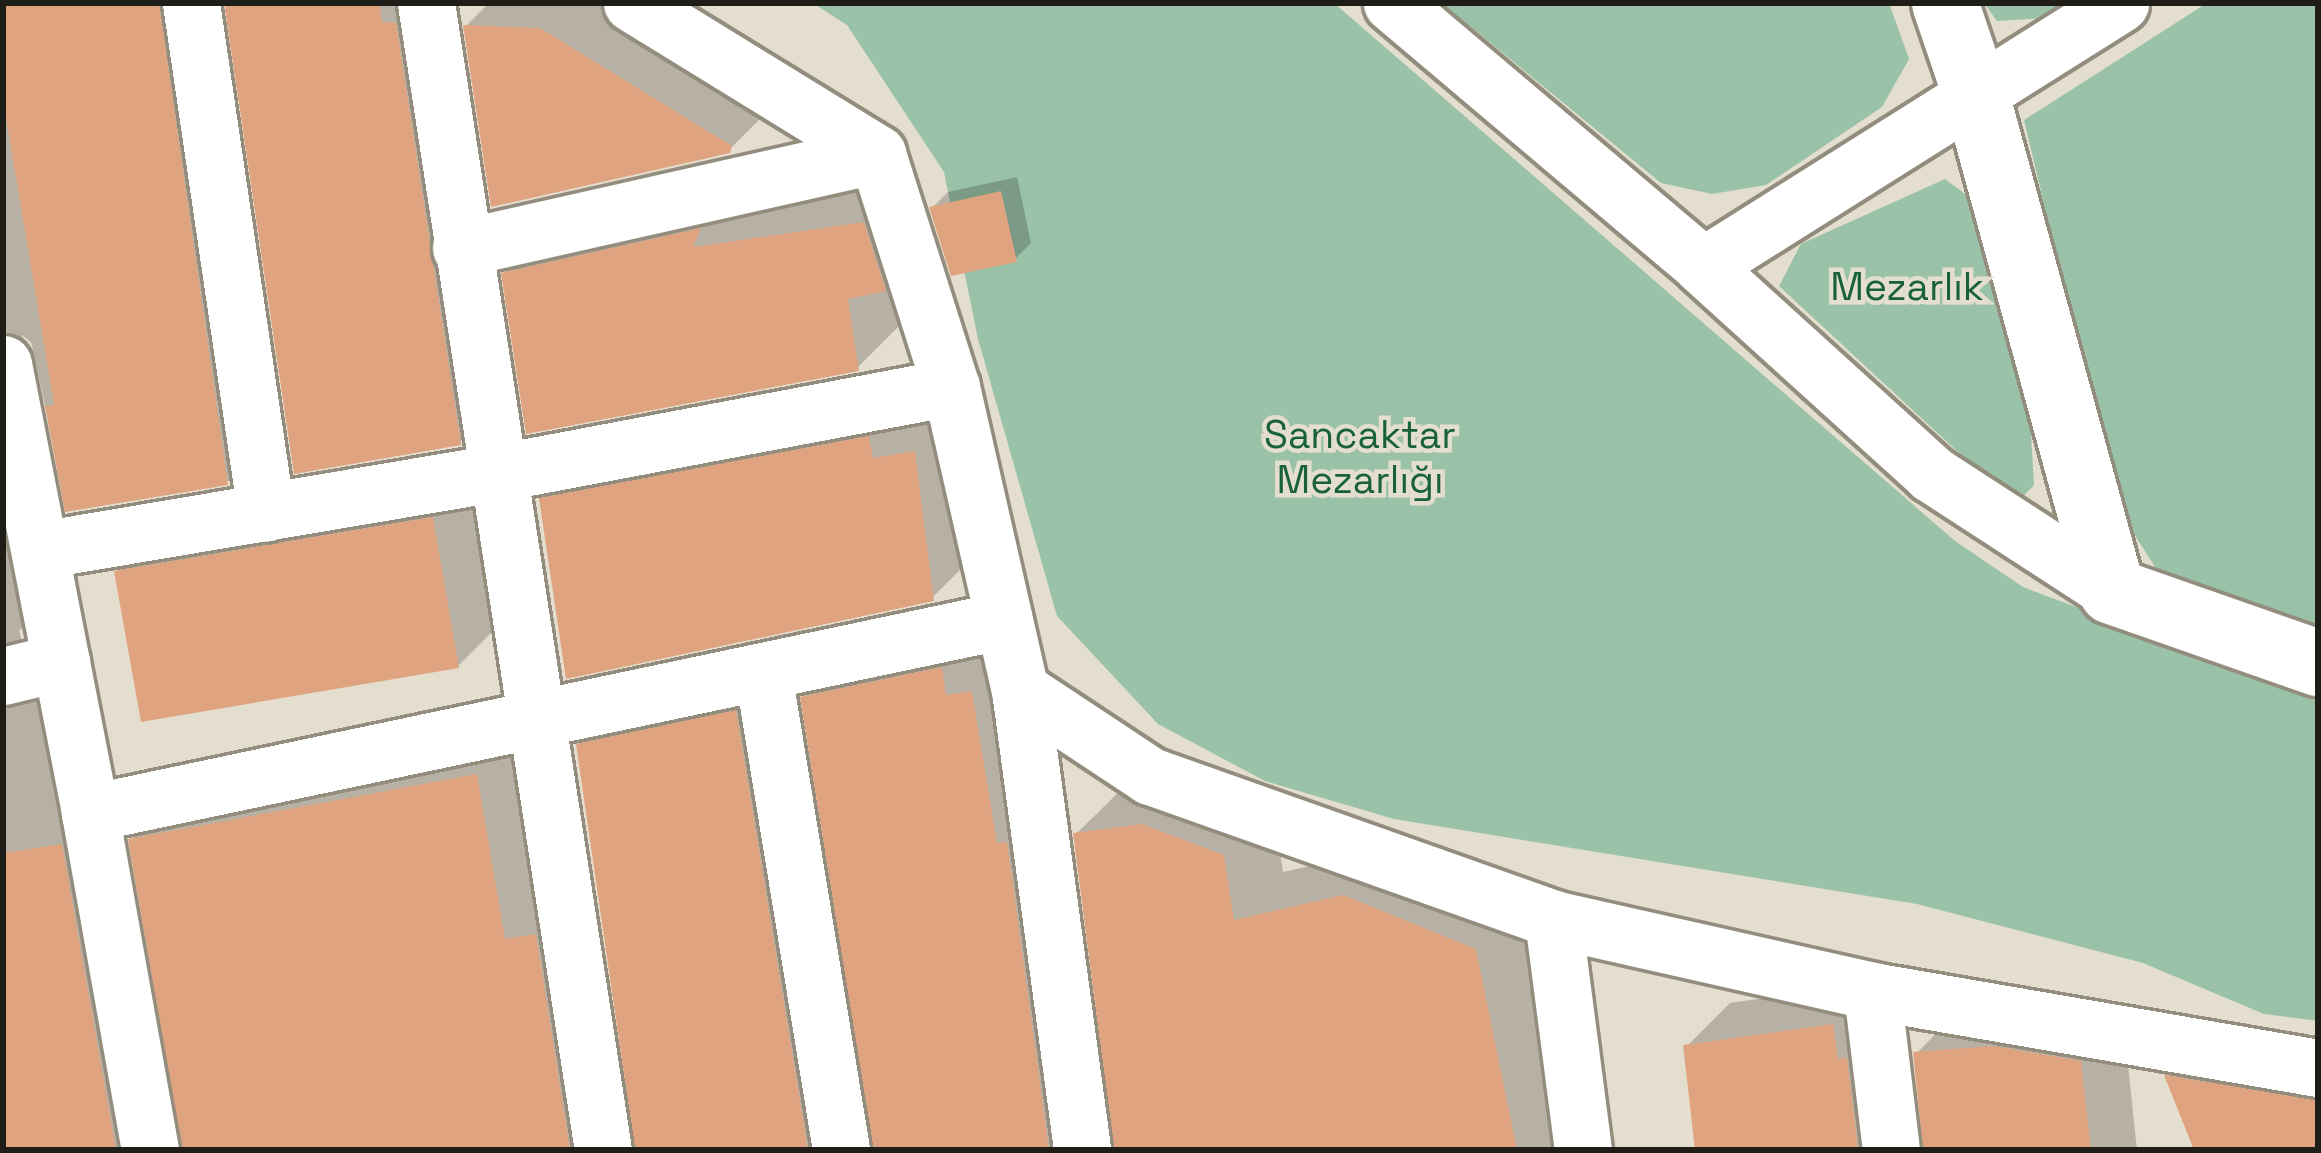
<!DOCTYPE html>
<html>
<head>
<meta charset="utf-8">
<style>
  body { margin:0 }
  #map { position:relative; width:2321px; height:1153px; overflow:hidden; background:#e4dece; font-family:"Space Grotesk",sans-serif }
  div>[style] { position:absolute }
  .green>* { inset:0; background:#9ac2a8 }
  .shadow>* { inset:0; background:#0003 }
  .building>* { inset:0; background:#e0a380 }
  .roads { filter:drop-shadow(3px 0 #938d7e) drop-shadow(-3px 0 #938d7e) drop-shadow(0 3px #938d7e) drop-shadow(0 -3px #938d7e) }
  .minor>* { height:57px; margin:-28.5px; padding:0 28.5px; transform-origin:28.5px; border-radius:28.5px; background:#fff }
  .tertiary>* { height:66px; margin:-33px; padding:0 33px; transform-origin:33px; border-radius:33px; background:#fff }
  span { translate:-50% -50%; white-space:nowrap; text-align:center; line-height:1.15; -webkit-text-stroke:9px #e4dece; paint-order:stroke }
  .park-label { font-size:39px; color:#18613c }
  .frame { position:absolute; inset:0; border:6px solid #1f1d17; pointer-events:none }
</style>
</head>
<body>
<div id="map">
  <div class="green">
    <div style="clip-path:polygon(813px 3px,1334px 3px,1955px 541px,2023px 587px,2318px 698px,2318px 1021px,2264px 1014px,2143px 963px,1917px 904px,1394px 819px,1265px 781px,1158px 724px,1057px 616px,978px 339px,944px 172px,847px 25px)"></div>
    <div style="clip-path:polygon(1442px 3px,1889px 3px,1909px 59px,1882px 107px,1766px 185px,1712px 194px,1661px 183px)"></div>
    <div style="clip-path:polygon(1984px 3px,2082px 3px,2060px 17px,1997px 21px)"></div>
    <div style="clip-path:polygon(2207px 3px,2318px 3px,2318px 634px,2161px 576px,2116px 506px,2024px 120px)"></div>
    <div style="clip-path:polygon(1945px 179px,1972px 199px,2031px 434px,2034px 485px,2015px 505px,1779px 286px,1801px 244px)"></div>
  </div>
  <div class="shadow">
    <div style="clip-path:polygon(3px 3px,214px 3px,277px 432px,227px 482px,68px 509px,31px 342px,22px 335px,51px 485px,55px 589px,19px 631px,175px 1123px,182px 1127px,131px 840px,181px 790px,526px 726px,619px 1106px,636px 1126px,579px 745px,629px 695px,785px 662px,857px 1105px,873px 1126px,804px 698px,853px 648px,991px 619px,1106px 1122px,1115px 1125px,1076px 834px,1126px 785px,1273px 805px,1283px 872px,1394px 847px,1525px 900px,1576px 1150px,3px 1150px)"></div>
    <div style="clip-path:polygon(227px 3px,449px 3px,509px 393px,459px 443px)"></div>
    <div style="clip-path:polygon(489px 3px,611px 3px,772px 107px,728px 151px,466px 26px)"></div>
    <div style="clip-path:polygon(1017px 177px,1031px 243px,1015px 259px,932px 208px,948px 192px)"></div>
    <div style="clip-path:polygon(907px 180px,893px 279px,900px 325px,857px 368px,504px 274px,547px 231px)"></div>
    <div style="clip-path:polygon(957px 410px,975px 555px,932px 598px,543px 499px,586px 456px)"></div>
    <div style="clip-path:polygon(476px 476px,501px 623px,458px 666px,117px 572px,160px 529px)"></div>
    <div style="clip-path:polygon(1875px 982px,1900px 1111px,1923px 1142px,1916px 1054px,1959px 1010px,2123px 1018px,2137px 1150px,1698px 1150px,1687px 1046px,1730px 1003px)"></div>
    <div style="clip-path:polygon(2212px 1031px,2318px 1050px,2318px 1150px,2197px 1150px,2168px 1076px)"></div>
  </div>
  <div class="building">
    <div style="clip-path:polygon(3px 3px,159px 3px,228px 485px,65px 512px,45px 406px,54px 405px,3px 100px)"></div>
    <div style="clip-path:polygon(224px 3px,379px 3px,382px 22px,396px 23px,461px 445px,294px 474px)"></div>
    <div style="clip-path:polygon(463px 25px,540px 28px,732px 146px,730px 153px,491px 207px)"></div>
    <div style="clip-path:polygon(1001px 191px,1017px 262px,951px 276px,929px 207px)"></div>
    <div style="clip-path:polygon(864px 222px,886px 291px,848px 299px,859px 371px,526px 434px,501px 273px,701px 228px,693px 247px)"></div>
    <div style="clip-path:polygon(869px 436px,873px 458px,915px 451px,934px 601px,566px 679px,539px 498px)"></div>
    <div style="clip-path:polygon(433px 517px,459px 668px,141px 722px,114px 571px)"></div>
    <div style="clip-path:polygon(942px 667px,946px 695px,972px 691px,997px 843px,1007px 842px,1049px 1150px,873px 1150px,800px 697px)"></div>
    <div style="clip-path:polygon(736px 710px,808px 1150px,635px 1150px,576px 744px)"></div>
    <div style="clip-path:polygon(477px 774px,505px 939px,536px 934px,570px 1150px,182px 1150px,128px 839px)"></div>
    <div style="clip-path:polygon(1142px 824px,1224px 855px,1234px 920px,1343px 895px,1476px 949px,1517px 1150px,1114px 1150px,1073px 833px)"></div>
    <div style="clip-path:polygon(62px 844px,116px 1150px,3px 1150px,3px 853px)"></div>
    <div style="clip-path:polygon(1833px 1024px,1838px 1059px,1847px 1058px,1858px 1150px,1695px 1150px,1683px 1045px)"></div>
    <div style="clip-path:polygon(1994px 1046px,2081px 1061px,2091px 1150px,1923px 1150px,1913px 1052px)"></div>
    <div style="clip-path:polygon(2164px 1075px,2318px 1100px,2318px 1150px,2194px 1150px)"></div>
  </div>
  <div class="roads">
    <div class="minor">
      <div style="left:191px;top:3px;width:515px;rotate:81.63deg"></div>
      <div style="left:426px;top:3px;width:1161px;rotate:81.23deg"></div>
      <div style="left:632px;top:3px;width:288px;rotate:31.6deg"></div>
      <div style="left:877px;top:154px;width:244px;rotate:72.4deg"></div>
      <div style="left:951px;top:387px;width:311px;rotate:77.2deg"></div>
      <div style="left:1020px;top:690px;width:156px;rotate:33.5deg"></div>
      <div style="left:1150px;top:776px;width:428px;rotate:19.5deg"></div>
      <div style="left:1553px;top:919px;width:327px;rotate:12.7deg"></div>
      <div style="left:1872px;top:991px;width:453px;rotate:9.8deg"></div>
      <div style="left:1392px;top:3px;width:407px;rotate:40.2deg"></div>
      <div style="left:461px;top:248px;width:426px;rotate:-12.7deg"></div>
      <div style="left:3px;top:364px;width:457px;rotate:79deg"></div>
      <div style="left:40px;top:550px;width:462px;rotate:-9.6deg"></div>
      <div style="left:496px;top:473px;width:463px;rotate:-10.7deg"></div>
      <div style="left:2112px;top:591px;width:215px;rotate:-147deg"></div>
      <div style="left:1932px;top:474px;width:309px;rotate:-137.8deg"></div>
      <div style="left:1703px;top:266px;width:493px;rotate:-32.2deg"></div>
      <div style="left:763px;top:673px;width:483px;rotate:80.7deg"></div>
      <div style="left:3px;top:676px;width:60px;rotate:-13.6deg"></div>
      <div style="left:1020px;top:690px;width:464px;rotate:82.3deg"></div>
      <div style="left:1553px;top:919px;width:233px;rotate:82.6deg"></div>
      <div style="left:1872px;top:991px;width:160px;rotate:83.2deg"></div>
      <div style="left:150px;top:1150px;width:342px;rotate:-100.1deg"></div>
      <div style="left:90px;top:813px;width:934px;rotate:-11.92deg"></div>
    </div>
    <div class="tertiary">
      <div style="left:1945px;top:3px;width:93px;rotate:71.2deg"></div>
      <div style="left:1975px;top:91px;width:518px;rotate:74.68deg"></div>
      <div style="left:2112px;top:591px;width:218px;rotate:19.3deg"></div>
    </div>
  </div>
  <div class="park-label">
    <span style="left:1907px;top:287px">Mezarlık</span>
    <span style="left:1360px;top:458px">Sancaktar<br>Mezarlığı</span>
  </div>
  <div class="frame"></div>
</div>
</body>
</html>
